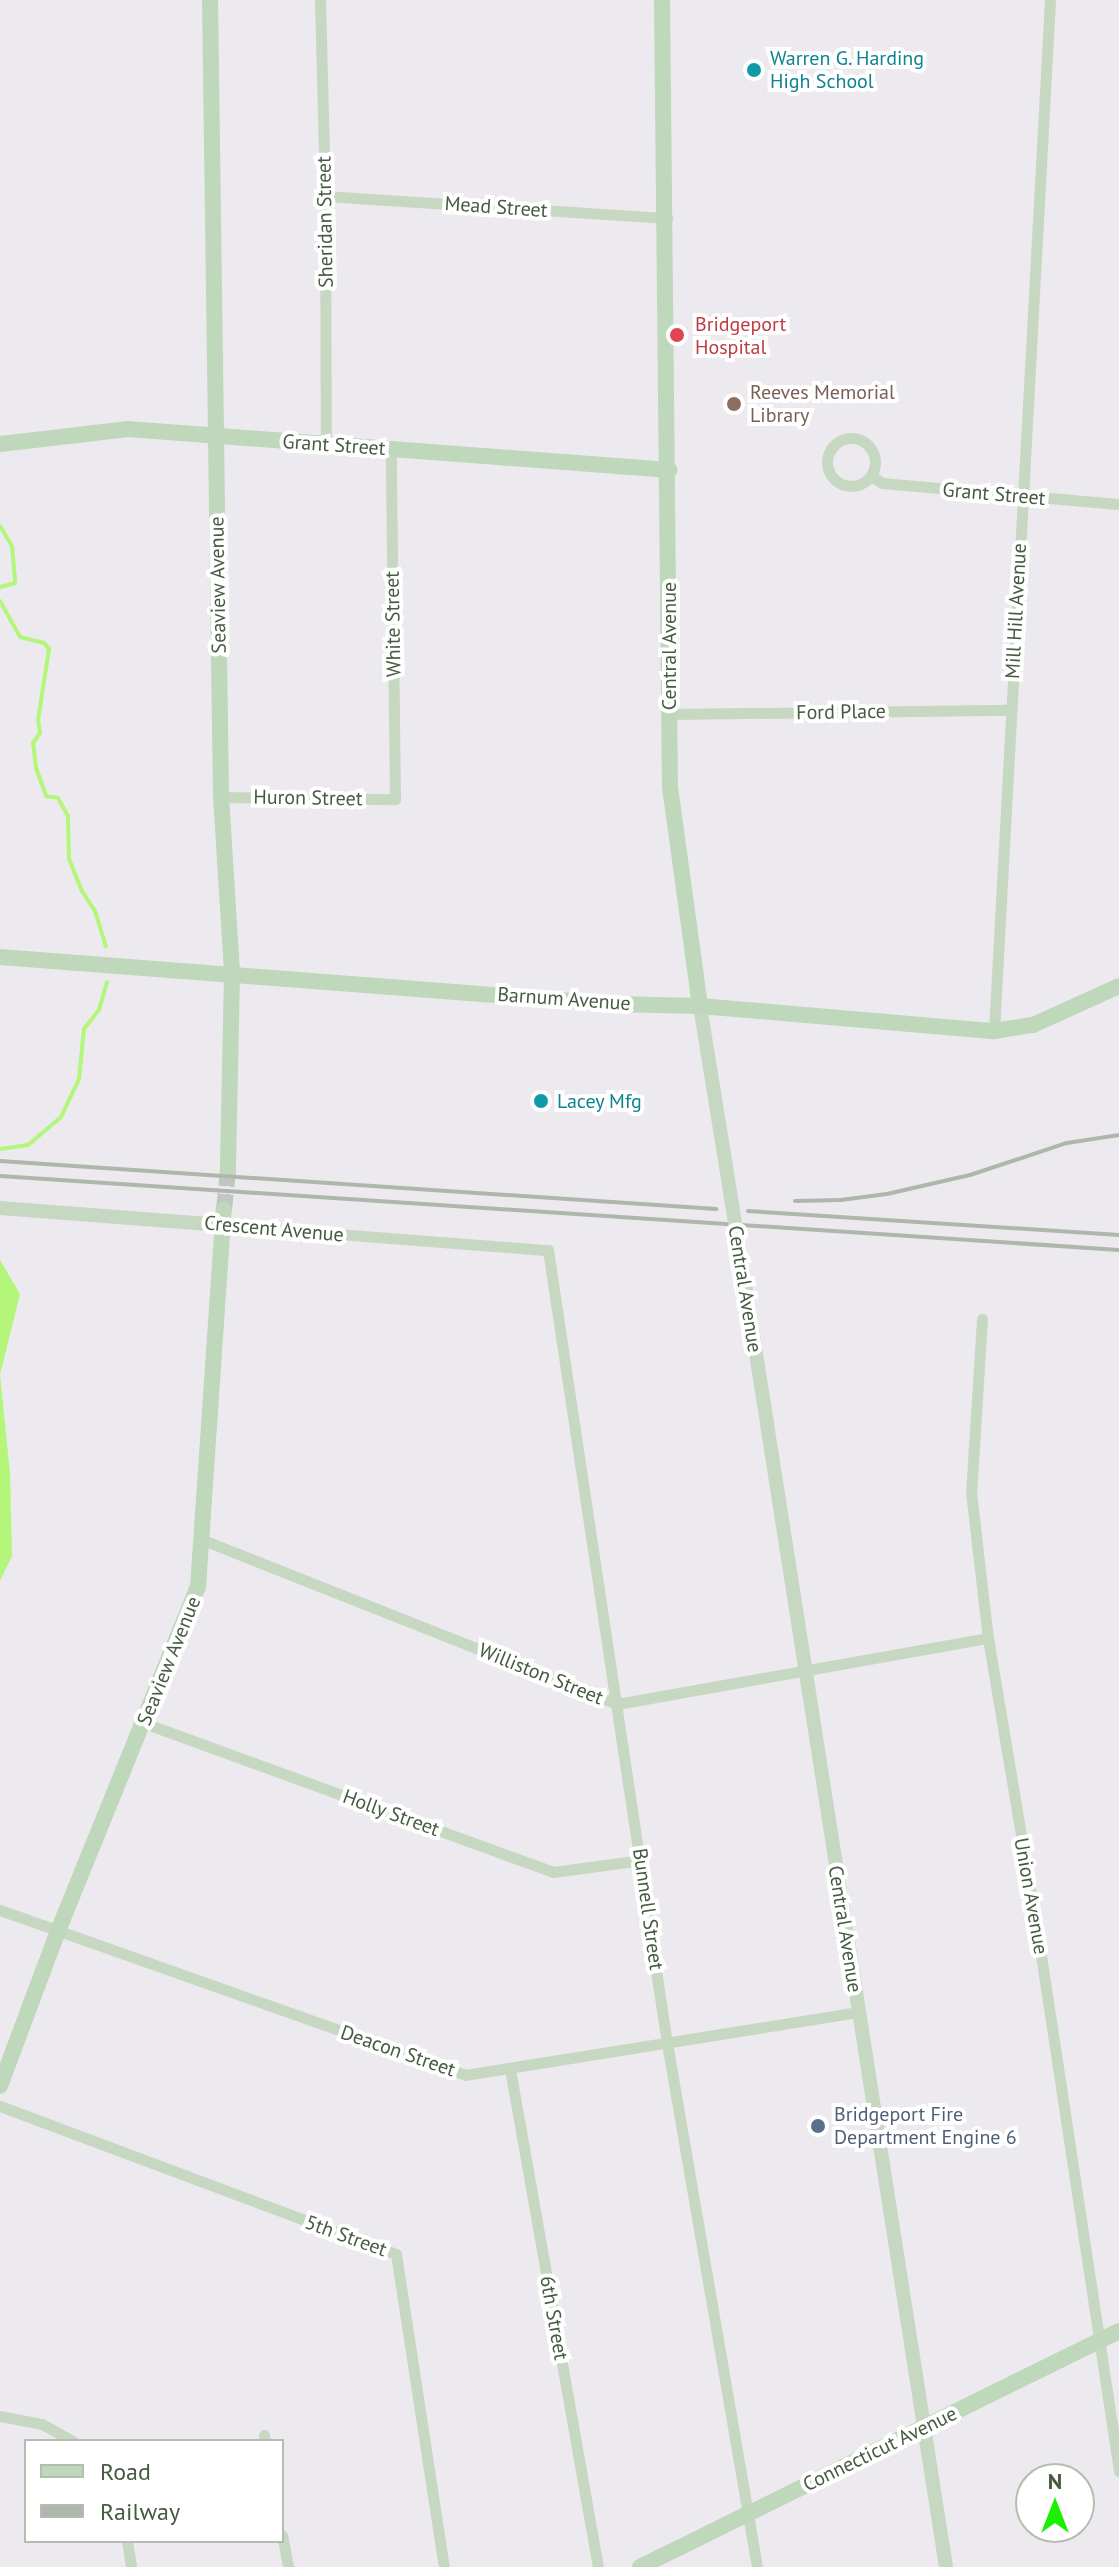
<!DOCTYPE html>
<html>
<head>
<meta charset="utf-8">
<style>
  body { margin:0 }
  #map { position:relative; width:1119px; height:2567px; overflow:hidden; background:#eceaee; font-family:"PT Sans",sans-serif }
  div>[style] { position:absolute }
  .water>* { inset:0; background:#b3f679 }
  .stream>* { height:4px; margin:-2px; padding:0 2px; transform-origin:2px; border-radius:2px; background:#b3f679 }
  .secondary-tunnel>* { height:16px; margin-top:-8px; transform-origin:0; background:repeating-linear-gradient(90deg,#c2c6c3 0 16px,transparent 0 24px) }
  .minor>* { height:11px; margin:-5.5px; padding:0 5.5px; transform-origin:5.5px; border-radius:5.5px; background:#c6d8c2 }
  .minor>.ring { margin:-5.5px; padding:0; box-sizing:content-box; background:none; border:11px solid #c6d8c2; border-radius:50% }
  .tertiary>* { height:14px; margin:-7px; padding:0 7px; transform-origin:7px; border-radius:7px; background:#c6d8c2 }
  .secondary>* { height:16px; margin:-8px; padding:0 8px; transform-origin:8px; border-radius:8px; background:#bfd7ba }
  .rail>* { height:4px; margin:-2px; padding:0 2px; transform-origin:2px; border-radius:2px; background:#adb7ac }
  .tertiary-bridge>* { height:14px; margin:-7px; padding:0 7px; transform-origin:7px; border-radius:7px; background:#c6d8c2 }
  .dots>* { width:22px; height:22px; translate:-50% -50%; box-sizing:border-box; border:4px solid #fff; border-radius:50% }
  span { translate:-50% -50%; white-space:nowrap; text-align:center; line-height:1.15; -webkit-text-stroke:8px #fff; paint-order:stroke }
  .culture-label { font-size:20px; color:#0d838f }
  .left { translate:0 -50%; text-align:left }
  .street-label { font-size:20px; color:#465a41 }
  .health-label { font-size:20px; color:#be3a42 }
  .education-label { font-size:20px; color:#785e54 }
  .service-label { font-size:20px; color:#4e5e75 }
  .legend { position:absolute; left:24px; top:2439px; width:260px; height:104px; box-sizing:border-box; background:#fff; border:2px solid #b5bdb3; margin:0; padding:10px 14px; list-style:none; font-size:24px; color:#465a41 }
  .legend li { display:flex; align-items:center; gap:16px; height:40px }
  .legend b { width:40px; border:2px solid #b5bdb3 }
  .north { position:absolute; left:1015px; top:2463px; width:80px; height:80px; box-sizing:border-box; background:#fff; border:2px solid #b5bdb3; border-radius:50%; rotate:0deg; font-size:22px; font-weight:700; line-height:32px; text-align:center; color:#465a41 }
  .north::after { content:''; display:block; margin:auto; width:28px; height:36px; background:#1def04; clip-path:polygon(50% 0,100% 100%,50% 72%,0 100%) }
</style>
</head>
<body>
<div id="map">
  <div class="water">
    <div style="clip-path:polygon(0 1260px,20px 1294px,0 1375px,10px 1473px,12px 1556px,0 1581px)"></div>
  </div>
  <div class="stream">
    <div style="left:0;top:526px;width:23px;rotate:59deg"></div>
    <div style="left:12px;top:546px;width:37px;rotate:85deg"></div>
    <div style="left:15px;top:583px;width:16px;rotate:165deg"></div>
    <div style="left:0;top:601px;width:41px;rotate:60.9deg"></div>
    <div style="left:20px;top:637px;width:25px;rotate:14deg"></div>
    <div style="left:44px;top:643px;width:8px;rotate:50deg"></div>
    <div style="left:49px;top:649px;width:72px;rotate:98.8deg"></div>
    <div style="left:38px;top:720px;width:13px;rotate:81deg"></div>
    <div style="left:40px;top:733px;width:12px;rotate:125deg"></div>
    <div style="left:33px;top:743px;width:25px;rotate:83deg"></div>
    <div style="left:36px;top:768px;width:30px;rotate:70deg"></div>
    <div style="left:46px;top:796px;width:12px;rotate:9deg"></div>
    <div style="left:58px;top:798px;width:21px;rotate:61deg"></div>
    <div style="left:68px;top:816px;width:43px;rotate:88.7deg"></div>
    <div style="left:69px;top:859px;width:35px;rotate:68deg"></div>
    <div style="left:82px;top:891px;width:24px;rotate:57deg"></div>
    <div style="left:95px;top:911px;width:37px;rotate:73deg"></div>
    <div style="left:0;top:1149px;width:28px;rotate:-8deg"></div>
    <div style="left:28px;top:1145px;width:43px;rotate:-40.3deg"></div>
    <div style="left:61px;top:1117px;width:42px;rotate:-64.7deg"></div>
    <div style="left:79px;top:1079px;width:50px;rotate:-84.3deg"></div>
    <div style="left:84px;top:1029px;width:24px;rotate:-52deg"></div>
    <div style="left:99px;top:1010px;width:29px;rotate:-74deg"></div>
  </div>
  <div class="secondary-tunnel">
    <div style="left:224px;top:1210px;width:40px;rotate:-84.3deg"></div>
  </div>
  <div class="minor">
    <div style="left:320px;top:0;width:196px;rotate:88.5deg"></div>
    <div style="left:325px;top:196px;width:248px;rotate:89.8deg"></div>
    <div style="left:325px;top:196px;width:343px;rotate:3.7deg"></div>
    <div class="ring" style="left:827px;top:438px;width:37px;height:37px"></div>
    <div style="left:871px;top:476px;width:13px;rotate:32deg"></div>
    <div style="left:882px;top:483px;width:238px;rotate:5.1deg"></div>
    <div style="left:670px;top:714px;width:342px;rotate:-0.7deg"></div>
    <div style="left:221px;top:797px;width:174px;rotate:0.7deg"></div>
    <div style="left:395px;top:799px;width:350px;rotate:-90.7deg"></div>
    <div style="left:994px;top:1031px;width:1033px;rotate:-86.89deg"></div>
    <div style="left:221px;top:1225px;width:328px;rotate:4.4deg"></div>
    <div style="left:548px;top:1250px;width:802px;rotate:81.47deg"></div>
    <div style="left:667px;top:2043px;width:532px;rotate:80.25deg"></div>
    <div style="left:982px;top:1319px;width:173px;rotate:93.6deg"></div>
    <div style="left:971px;top:1492px;width:147px;rotate:83.4deg"></div>
    <div style="left:988px;top:1638px;width:321px;rotate:80.5deg"></div>
    <div style="left:1041px;top:1955px;width:522px;rotate:81.4deg"></div>
    <div style="left:203px;top:1540px;width:445px;rotate:21.6deg"></div>
    <div style="left:617px;top:1704px;width:377px;rotate:-10.1deg"></div>
    <div style="left:144px;top:1723px;width:435px;rotate:20deg"></div>
    <div style="left:553px;top:1872px;width:90px;rotate:-7.7deg"></div>
    <div style="left:0;top:1910px;width:493px;rotate:19.5deg"></div>
    <div style="left:465px;top:2075px;width:399px;rotate:-9.1deg"></div>
    <div style="left:510px;top:2069px;width:506px;rotate:79.98deg"></div>
    <div style="left:0;top:2106px;width:423px;rotate:20.5deg"></div>
    <div style="left:396px;top:2254px;width:317px;rotate:81.3deg"></div>
    <div style="left:0;top:2416px;width:43px;rotate:10.8deg"></div>
    <div style="left:42px;top:2424px;width:35px;rotate:29deg"></div>
    <div style="left:264px;top:2435px;width:6px;rotate:81deg"></div>
    <div style="left:282px;top:2535px;width:33px;rotate:79deg"></div>
    <div style="left:127px;top:2541px;width:26px;rotate:81deg"></div>
  </div>
  <div class="tertiary">
    <div style="left:700px;top:1006px;width:169px;rotate:80.8deg"></div>
    <div style="left:0;top:1208px;width:222px;rotate:4.4deg"></div>
    <div style="left:767px;top:1424px;width:1157px;rotate:81.1deg"></div>
  </div>
  <div class="secondary">
    <div style="left:210px;top:0;width:797px;rotate:89.21deg"></div>
    <div style="left:221px;top:797px;width:177px;rotate:86.4deg"></div>
    <div style="left:232px;top:974px;width:196px;rotate:91.2deg"></div>
    <div style="left:662px;top:0;width:787px;rotate:89.42deg"></div>
    <div style="left:670px;top:787px;width:221px;rotate:82.2deg"></div>
    <div style="left:0;top:444px;width:129px;rotate:-6.7deg"></div>
    <div style="left:128px;top:429px;width:543px;rotate:4.33deg"></div>
    <div style="left:0;top:957px;width:613px;rotate:4.4deg"></div>
    <div style="left:611px;top:1004px;width:89px;rotate:1.3deg"></div>
    <div style="left:700px;top:1006px;width:295px;rotate:4.9deg"></div>
    <div style="left:994px;top:1031px;width:39px;rotate:-9deg"></div>
    <div style="left:1033px;top:1025px;width:94px;rotate:-24.4deg"></div>
    <div style="left:0;top:2086px;width:165px;rotate:-69.5deg"></div>
    <div style="left:58px;top:1931px;width:371px;rotate:-67.9deg"></div>
    <div style="left:198px;top:1587px;width:378px;rotate:-86.1deg"></div>
    <div style="left:640px;top:2567px;width:534px;rotate:-26.23deg"></div>
  </div>
  <div class="rail">
    <div style="left:0;top:1161px;width:718px;rotate:3.84deg"></div>
    <div style="left:0;top:1176px;width:1121px;rotate:3.78deg"></div>
    <div style="left:795px;top:1201px;width:46px;rotate:-1.2deg"></div>
    <div style="left:841px;top:1200px;width:46px;rotate:-7.4deg"></div>
    <div style="left:887px;top:1194px;width:85px;rotate:-12.9deg"></div>
    <div style="left:970px;top:1175px;width:102px;rotate:-18.3deg"></div>
    <div style="left:1067px;top:1143px;width:53px;rotate:-8.7deg"></div>
    <div style="left:748px;top:1211px;width:372px;rotate:3.7deg"></div>
  </div>
  <div class="tertiary-bridge">
    <div style="left:727px;top:1173px;width:254px;rotate:80.9deg"></div>
  </div>
  <div class="dots">
    <div style="left:754px;top:70px;background:#0f9aa8"></div>
    <div style="left:677px;top:335px;background:#e0444e"></div>
    <div style="left:734px;top:404px;background:#8d6e63"></div>
    <div style="left:541px;top:1101px;background:#0f9aa8"></div>
    <div style="left:818px;top:2126px;background:#5c6f8a"></div>
  </div>
  <div class="culture-label">
    <span class="left" style="left:770px;top:70px">Warren G. Harding<br>High School</span>
    <span class="left" style="left:557px;top:1101px">Lacey Mfg</span>
  </div>
  <div class="street-label">
    <span style="left:496px;top:207px;rotate:4deg">Mead Street</span>
    <span style="left:325px;top:222px;rotate:-91deg">Sheridan Street</span>
    <span style="left:334px;top:445px;rotate:4deg">Grant Street</span>
    <span style="left:994px;top:494px;rotate:5deg">Grant Street</span>
    <span style="left:218px;top:585px;rotate:-91deg">Seaview Avenue</span>
    <span style="left:1016px;top:611px;rotate:-87deg">Mill Hill Avenue</span>
    <span style="left:393px;top:624px;rotate:-91deg">White Street</span>
    <span style="left:669px;top:646px;rotate:-90deg">Central Avenue</span>
    <span style="left:841px;top:712px;rotate:-1deg">Ford Place</span>
    <span style="left:308px;top:798px;rotate:1deg">Huron Street</span>
    <span style="left:564px;top:999px;rotate:4deg">Barnum Avenue</span>
    <span style="left:274px;top:1229px;rotate:5deg">Crescent Avenue</span>
    <span style="left:745px;top:1289px;rotate:81deg">Central Avenue</span>
    <span style="left:169px;top:1661px;rotate:-68deg">Seaview Avenue</span>
    <span style="left:541px;top:1674px;rotate:22deg">Williston Street</span>
    <span style="left:391px;top:1813px;rotate:20deg">Holly Street</span>
    <span style="left:1031px;top:1896px;rotate:80deg">Union Avenue</span>
    <span style="left:648px;top:1909px;rotate:82deg">Bunnell Street</span>
    <span style="left:845px;top:1929px;rotate:81deg">Central Avenue</span>
    <span style="left:398px;top:2051px;rotate:19deg">Deacon Street</span>
    <span style="left:346px;top:2236px;rotate:20deg">5th Street</span>
    <span style="left:554px;top:2318px;rotate:80deg">6th Street</span>
    <span style="left:880px;top:2449px;rotate:-26deg">Connecticut Avenue</span>
  </div>
  <div class="health-label">
    <span class="left" style="left:695px;top:336px">Bridgeport<br>Hospital</span>
  </div>
  <div class="education-label">
    <span class="left" style="left:750px;top:404px">Reeves Memorial<br>Library</span>
  </div>
  <div class="service-label">
    <span class="left" style="left:834px;top:2126px">Bridgeport Fire<br>Department Engine 6</span>
  </div>
  <ul class="legend">
  <li><b style="height:10px;background:#bfd7ba"></b>Road</li>
  <li><b style="height:10px;background:#adb7ac"></b>Railway</li>
  </ul>
  <div class="north">N</div>
</div>
</body>
</html>
